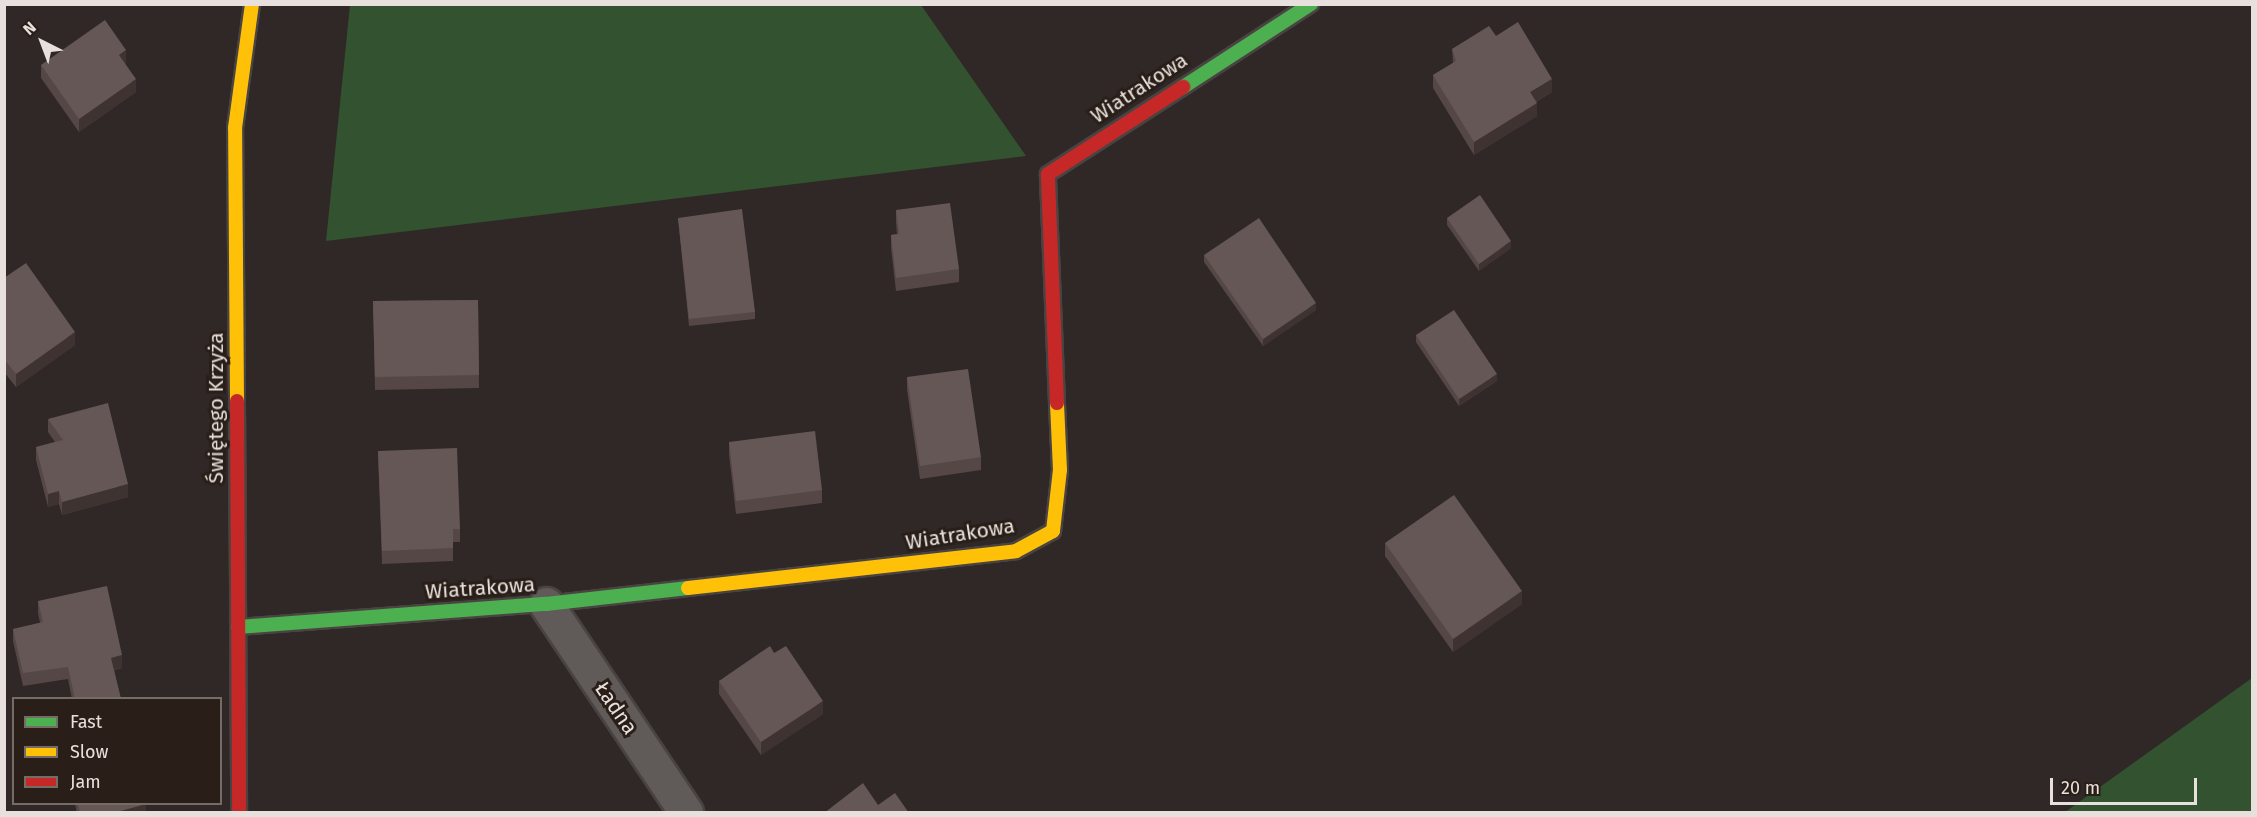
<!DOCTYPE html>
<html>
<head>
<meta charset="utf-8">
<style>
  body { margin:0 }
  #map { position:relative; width:2257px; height:817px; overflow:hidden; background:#2f2826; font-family:"Fira Sans",sans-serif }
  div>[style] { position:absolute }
  .green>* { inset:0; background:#335230 }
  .roads { filter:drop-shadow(2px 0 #494341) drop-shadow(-2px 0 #494341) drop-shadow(0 2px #494341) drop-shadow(0 -2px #494341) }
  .street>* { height:33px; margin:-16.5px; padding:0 16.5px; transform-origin:16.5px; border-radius:16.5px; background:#605a58 }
  .fast>* { height:14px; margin:-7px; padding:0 7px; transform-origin:7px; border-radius:7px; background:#4caf50 }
  .slow>* { height:14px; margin:-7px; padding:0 7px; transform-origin:7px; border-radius:7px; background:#ffc107 }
  .jam>* { height:14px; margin:-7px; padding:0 7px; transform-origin:7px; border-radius:7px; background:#c62828 }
  .wall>* { inset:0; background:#554745 }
  .shaded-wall>* { inset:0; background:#3f3332 }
  .building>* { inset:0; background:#655756 }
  span { translate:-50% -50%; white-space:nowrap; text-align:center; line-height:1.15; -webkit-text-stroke:6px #291e18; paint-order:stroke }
  .street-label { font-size:21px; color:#e8e0dc }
  .frame { position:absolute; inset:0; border:6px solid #e8e0dc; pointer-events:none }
  .legend { position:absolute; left:12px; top:697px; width:210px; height:108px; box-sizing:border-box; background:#291e18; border:2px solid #756c66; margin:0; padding:8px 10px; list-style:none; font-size:18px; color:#e8e0dc }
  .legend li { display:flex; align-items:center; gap:12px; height:30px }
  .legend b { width:30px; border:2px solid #756c66 }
  .north { position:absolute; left:12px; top:12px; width:60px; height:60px; -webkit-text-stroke:4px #291e18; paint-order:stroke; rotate:318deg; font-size:16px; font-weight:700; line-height:24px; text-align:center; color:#e8e0dc }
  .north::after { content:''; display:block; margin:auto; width:21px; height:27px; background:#e8e0dc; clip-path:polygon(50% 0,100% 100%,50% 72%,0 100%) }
  .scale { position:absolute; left:2050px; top:778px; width:147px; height:27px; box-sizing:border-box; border:3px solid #e8e0dc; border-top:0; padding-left:8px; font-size:18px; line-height:21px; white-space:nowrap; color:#e8e0dc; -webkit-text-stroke:4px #291e18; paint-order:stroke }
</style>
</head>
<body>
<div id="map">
  <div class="green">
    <div style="clip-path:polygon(350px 5px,921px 5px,1026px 156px,326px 241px)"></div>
    <div style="clip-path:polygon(2252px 678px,2252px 812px,2065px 812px)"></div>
  </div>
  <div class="roads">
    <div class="street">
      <div style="left:546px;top:604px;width:251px;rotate:56.1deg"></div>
    </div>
    <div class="fast">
      <div style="left:1183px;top:87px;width:153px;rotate:-33deg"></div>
      <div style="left:238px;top:627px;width:309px;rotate:-4.3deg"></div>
      <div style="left:546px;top:604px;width:143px;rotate:-6.4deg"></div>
    </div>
    <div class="slow">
      <div style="left:237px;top:401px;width:273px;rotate:-90.4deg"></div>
      <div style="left:235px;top:128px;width:125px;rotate:-82.2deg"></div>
      <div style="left:688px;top:588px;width:330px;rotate:-6.4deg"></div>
      <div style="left:1016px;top:551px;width:42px;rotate:-28.4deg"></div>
      <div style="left:1053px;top:531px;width:61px;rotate:-83.5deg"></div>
      <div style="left:1060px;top:470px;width:67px;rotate:-92.6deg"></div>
    </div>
    <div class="jam">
      <div style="left:237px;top:401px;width:411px;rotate:89.7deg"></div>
      <div style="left:1057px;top:403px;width:229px;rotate:-92.3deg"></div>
      <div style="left:1048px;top:174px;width:161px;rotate:-32.8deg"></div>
    </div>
  </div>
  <div class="wall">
    <div style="clip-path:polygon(1496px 36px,1552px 92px,1536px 102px,1537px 116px,1474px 155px,1433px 88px,1433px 75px,1453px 63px,1452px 49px)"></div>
    <div style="clip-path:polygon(126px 63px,125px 64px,136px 92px,79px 132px,41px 78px,41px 65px)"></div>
    <div style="clip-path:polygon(896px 210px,959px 269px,959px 282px,896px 291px,891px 248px,891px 235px,897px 234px,896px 223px)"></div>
    <div style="clip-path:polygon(678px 218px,755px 312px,755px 319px,689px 326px)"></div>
    <div style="clip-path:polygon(1447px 218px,1511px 248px,1479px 271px,1447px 225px)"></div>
    <div style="clip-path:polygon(1204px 255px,1316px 310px,1263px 346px,1204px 262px)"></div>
    <div style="clip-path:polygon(4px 278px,75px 345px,16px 387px,4px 372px)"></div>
    <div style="clip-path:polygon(478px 300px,479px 388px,375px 390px,373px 301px)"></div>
    <div style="clip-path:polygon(1416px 335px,1497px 381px,1459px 406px,1416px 342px)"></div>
    <div style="clip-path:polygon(907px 377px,981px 457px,981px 470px,920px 479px,907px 390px)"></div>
    <div style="clip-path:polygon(48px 419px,128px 497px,62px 515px,59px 504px,48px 507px,36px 460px,36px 447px,55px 442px,48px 432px)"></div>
    <div style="clip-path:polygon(729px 442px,822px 490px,822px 503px,736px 514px,729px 455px)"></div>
    <div style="clip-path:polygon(378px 451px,460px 529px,460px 542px,453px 542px,453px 561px,382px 564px)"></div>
    <div style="clip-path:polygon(1385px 543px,1522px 604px,1453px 652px,1385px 556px)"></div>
    <div style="clip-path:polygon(38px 601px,122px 668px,114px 670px,121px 699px,72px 699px,68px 679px,23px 686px,13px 641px,13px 629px,40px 623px,38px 613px)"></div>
    <div style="clip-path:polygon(774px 653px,823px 714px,761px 755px,719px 694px,719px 681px)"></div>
    <div style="clip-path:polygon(75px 804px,146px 804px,146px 813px,77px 813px)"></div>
  </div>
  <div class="shaded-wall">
    <div style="clip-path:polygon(126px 50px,126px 63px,119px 68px,119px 55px)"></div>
    <div style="clip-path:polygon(136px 79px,136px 92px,79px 132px,79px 119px)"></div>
    <div style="clip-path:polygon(1552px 79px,1552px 92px,1530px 105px,1530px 92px)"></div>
    <div style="clip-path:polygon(1537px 103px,1537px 116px,1474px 155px,1474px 142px)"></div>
    <div style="clip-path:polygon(1511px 241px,1511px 248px,1479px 271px,1479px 264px)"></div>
    <div style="clip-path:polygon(1316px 303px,1316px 310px,1263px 346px,1263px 339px)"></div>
    <div style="clip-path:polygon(75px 332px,75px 345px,16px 387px,16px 374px)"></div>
    <div style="clip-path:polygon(1497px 374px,1497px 381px,1459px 406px,1459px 399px)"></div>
    <div style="clip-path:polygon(128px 484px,128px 497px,62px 515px,62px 502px)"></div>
    <div style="clip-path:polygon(59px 491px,59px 504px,48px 507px,48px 494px)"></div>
    <div style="clip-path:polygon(1522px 591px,1522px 604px,1453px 652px,1453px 639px)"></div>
    <div style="clip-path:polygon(122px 655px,122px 668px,111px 670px,111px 658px)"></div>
    <div style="clip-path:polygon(823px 701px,823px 714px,761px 755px,761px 742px)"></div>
    <div style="clip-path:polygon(146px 804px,146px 813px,113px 813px)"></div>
  </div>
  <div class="building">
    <div style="clip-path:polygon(105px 20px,126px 50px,119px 55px,136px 79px,79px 119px,41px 65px)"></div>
    <div style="clip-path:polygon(1518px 22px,1552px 79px,1530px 92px,1537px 103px,1474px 142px,1433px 75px,1456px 61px,1452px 49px,1489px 26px,1496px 36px)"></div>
    <div style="clip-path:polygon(1480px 195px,1511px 241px,1479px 264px,1447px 218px)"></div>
    <div style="clip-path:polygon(950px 203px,959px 269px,896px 278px,891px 235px,899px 234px,896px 210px)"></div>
    <div style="clip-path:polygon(742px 209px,755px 312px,689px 319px,678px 218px)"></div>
    <div style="clip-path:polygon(1259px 218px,1316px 303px,1263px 339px,1204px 255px)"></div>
    <div style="clip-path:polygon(26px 263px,75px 332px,16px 374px,4px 359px,4px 278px)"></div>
    <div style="clip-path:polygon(478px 300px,479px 375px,375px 377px,373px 301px)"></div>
    <div style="clip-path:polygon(1454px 310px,1497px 374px,1459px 399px,1416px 335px)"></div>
    <div style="clip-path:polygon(968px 369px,981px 457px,920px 466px,907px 377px)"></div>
    <div style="clip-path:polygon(108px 403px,128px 484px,62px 502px,59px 491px,48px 494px,36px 447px,63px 440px,48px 419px)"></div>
    <div style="clip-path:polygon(815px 431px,822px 490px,736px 501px,729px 442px)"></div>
    <div style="clip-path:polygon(457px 448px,460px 529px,453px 529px,453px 548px,382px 551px,378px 451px)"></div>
    <div style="clip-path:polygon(1454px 495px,1522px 591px,1453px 639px,1385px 543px)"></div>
    <div style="clip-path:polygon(107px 586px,122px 655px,111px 658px,121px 699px,75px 699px,68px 667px,23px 673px,13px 629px,43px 622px,38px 601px)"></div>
    <div style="clip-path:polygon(770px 646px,774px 653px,786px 646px,823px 701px,761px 742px,719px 681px)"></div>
    <div style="clip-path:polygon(863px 783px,878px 805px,895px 793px,909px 813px,824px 813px)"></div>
    <div style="clip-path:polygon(78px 804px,146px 804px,113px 813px,80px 813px)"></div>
  </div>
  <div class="street-label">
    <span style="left:1139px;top:88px;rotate:-33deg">Wiatrakowa</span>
    <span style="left:216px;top:408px;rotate:-90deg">Świętego Krzyża</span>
    <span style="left:960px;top:534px;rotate:-9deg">Wiatrakowa</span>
    <span style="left:480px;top:588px;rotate:-4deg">Wiatrakowa</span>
    <span style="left:616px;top:708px;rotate:56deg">Ładna</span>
  </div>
  <div class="frame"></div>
  <ul class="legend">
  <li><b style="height:8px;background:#4caf50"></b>Fast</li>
  <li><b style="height:8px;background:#ffc107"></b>Slow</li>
  <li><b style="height:8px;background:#c62828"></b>Jam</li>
  </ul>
  <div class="north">N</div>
  <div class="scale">20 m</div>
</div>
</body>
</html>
